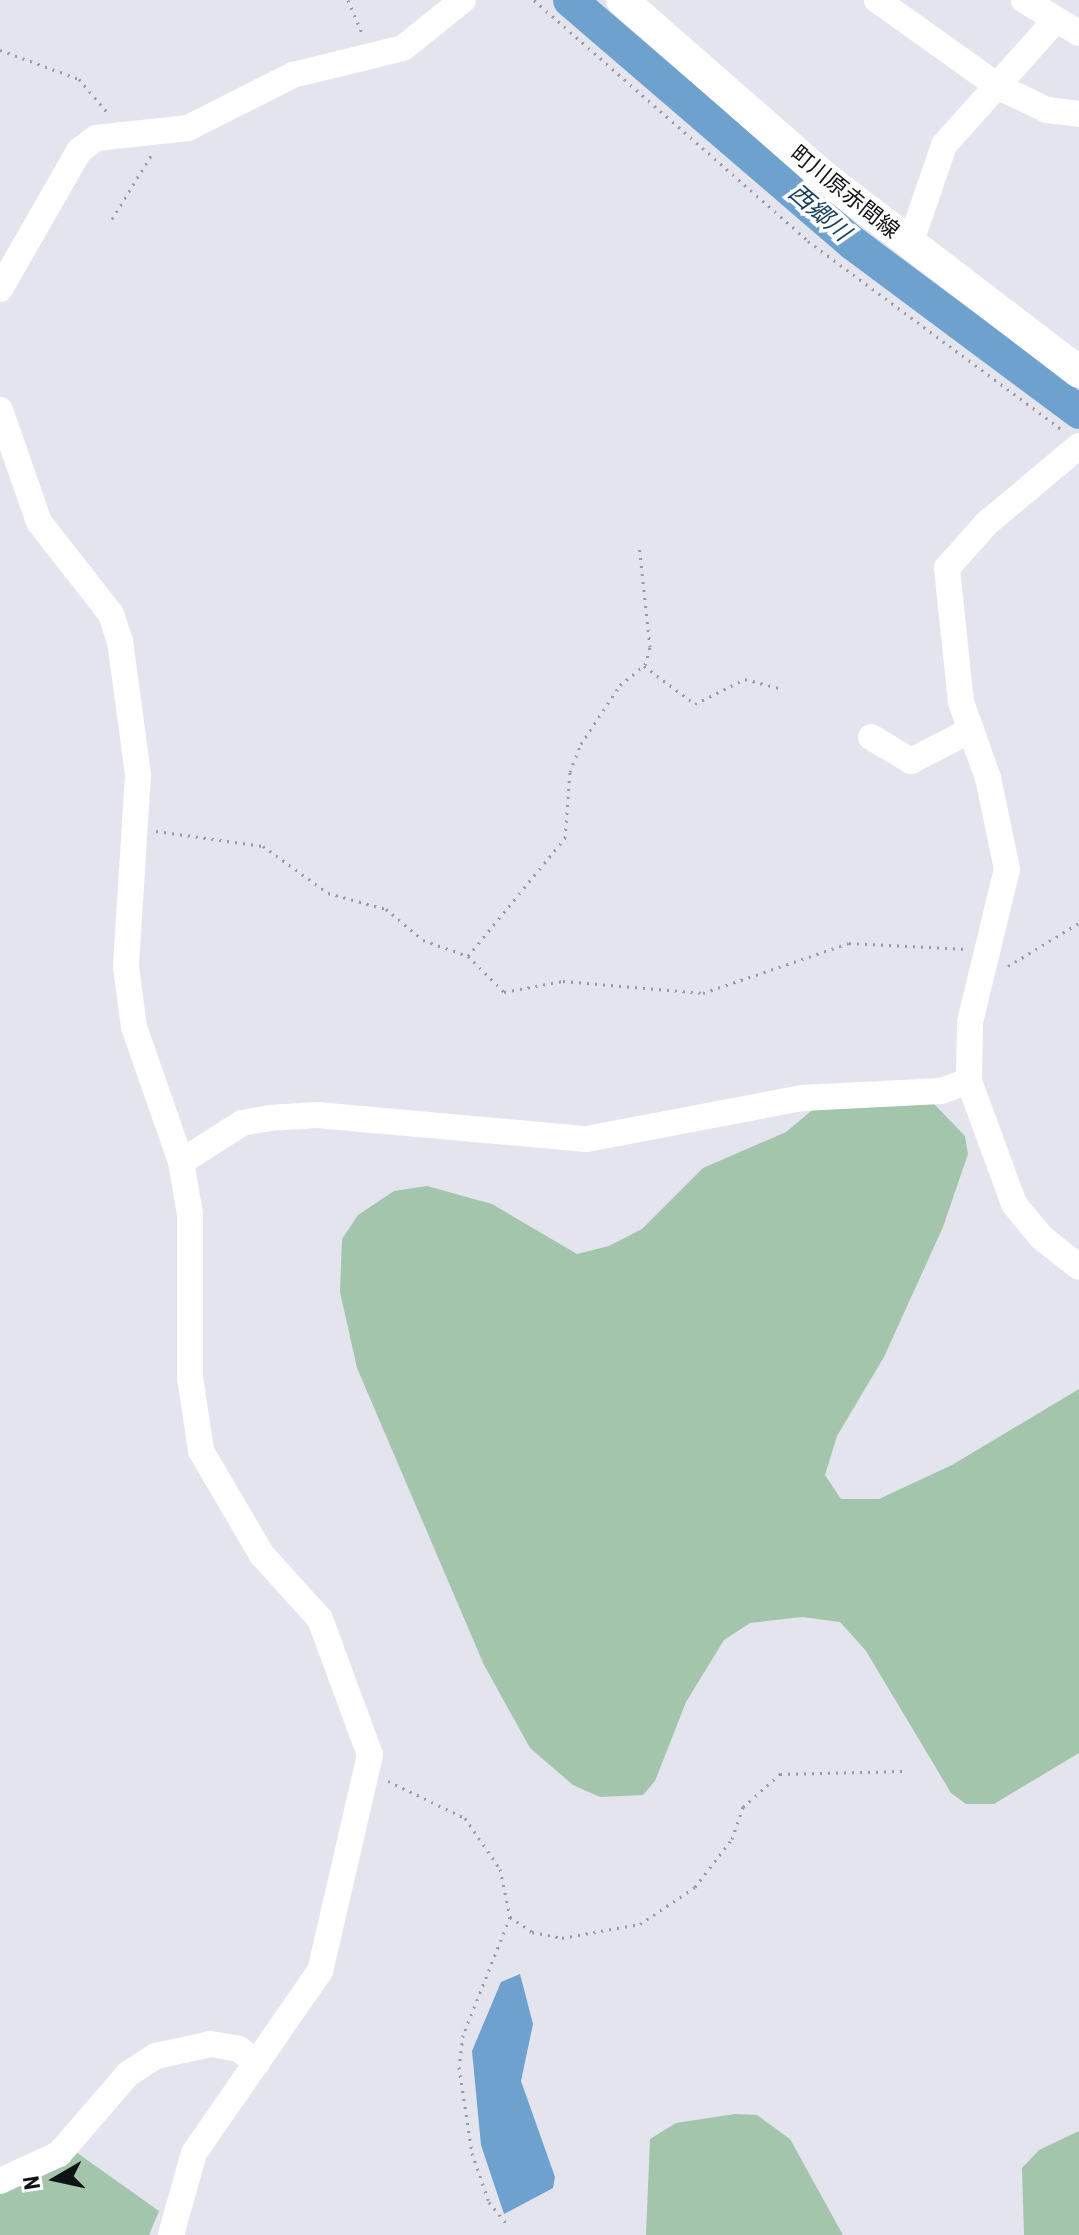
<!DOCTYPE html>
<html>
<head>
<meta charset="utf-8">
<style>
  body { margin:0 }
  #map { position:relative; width:1079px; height:2235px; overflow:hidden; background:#e3e4ee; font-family:"Roboto Condensed","Noto Sans JP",sans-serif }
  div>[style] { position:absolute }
  .green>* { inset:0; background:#a2c5ac }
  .water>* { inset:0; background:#6ea1cd }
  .river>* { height:34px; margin:-17px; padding:0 17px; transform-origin:17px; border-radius:17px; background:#6ea1cd }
  .path>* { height:3px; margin-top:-1.5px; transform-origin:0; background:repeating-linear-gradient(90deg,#9899a1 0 2px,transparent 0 8px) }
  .minor>* { height:26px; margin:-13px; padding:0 13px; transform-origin:13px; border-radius:13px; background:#fff }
  .major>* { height:32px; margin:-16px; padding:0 16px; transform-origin:16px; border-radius:16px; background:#fff }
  span { translate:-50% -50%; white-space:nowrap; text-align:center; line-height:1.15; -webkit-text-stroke:7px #fff; paint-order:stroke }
  .street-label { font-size:22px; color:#111215 }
  .water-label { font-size:24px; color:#163d5b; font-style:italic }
  .north { position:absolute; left:16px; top:2139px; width:80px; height:80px; -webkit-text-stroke:6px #fff; paint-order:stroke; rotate:261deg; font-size:22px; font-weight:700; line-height:32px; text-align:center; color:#111215 }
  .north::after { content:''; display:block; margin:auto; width:28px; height:36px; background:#111215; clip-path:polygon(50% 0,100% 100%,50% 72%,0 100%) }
</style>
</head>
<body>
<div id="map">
  <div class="green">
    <div style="clip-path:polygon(875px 1081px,902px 1084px,932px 1102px,965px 1136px,968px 1154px,943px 1227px,884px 1357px,837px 1436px,825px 1475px,841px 1499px,879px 1499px,952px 1465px,1079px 1389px,1079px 1753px,994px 1804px,966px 1804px,951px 1793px,866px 1651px,840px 1622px,802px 1617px,750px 1623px,724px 1640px,686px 1702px,655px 1781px,643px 1795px,600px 1797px,573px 1785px,530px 1748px,484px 1665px,357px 1368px,340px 1292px,342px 1239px,358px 1215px,394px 1191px,427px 1186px,492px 1204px,577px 1254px,609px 1246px,642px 1229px,703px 1168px,786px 1132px,834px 1092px)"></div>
    <div style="clip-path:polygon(735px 2114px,757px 2115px,790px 2139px,843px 2235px,646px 2235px,650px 2139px,676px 2123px)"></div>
    <div style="clip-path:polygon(1079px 2131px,1079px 2235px,1024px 2235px,1022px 2168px,1039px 2150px)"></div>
    <div style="clip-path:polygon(59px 2140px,159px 2211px,149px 2235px,0 2235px,0 2167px)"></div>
  </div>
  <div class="water">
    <div style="clip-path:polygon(520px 1974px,533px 2024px,521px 2081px,555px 2177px,553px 2188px,504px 2214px,481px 2145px,472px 2051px,501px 1982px)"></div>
  </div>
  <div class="river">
    <div style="left:570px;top:0;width:374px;rotate:40.7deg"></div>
    <div style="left:854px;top:244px;width:281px;rotate:36.7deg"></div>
  </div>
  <div class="path">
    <div style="left:348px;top:0;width:39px;rotate:67deg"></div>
    <div style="left:534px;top:0;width:365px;rotate:41.3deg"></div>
    <div style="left:808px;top:241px;width:319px;rotate:36.6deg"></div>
    <div style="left:0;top:50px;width:84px;rotate:20.2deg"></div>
    <div style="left:79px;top:79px;width:45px;rotate:49.5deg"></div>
    <div style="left:112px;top:219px;width:76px;rotate:-58.4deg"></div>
    <div style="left:644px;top:666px;width:64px;rotate:36.7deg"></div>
    <div style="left:695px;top:704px;width:56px;rotate:-26.6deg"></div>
    <div style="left:745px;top:679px;width:39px;rotate:15deg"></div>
    <div style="left:156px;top:831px;width:108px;rotate:8deg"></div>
    <div style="left:263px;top:846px;width:80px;rotate:35.9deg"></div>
    <div style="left:328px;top:893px;width:60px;rotate:15.4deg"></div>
    <div style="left:386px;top:909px;width:48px;rotate:40deg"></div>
    <div style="left:423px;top:940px;width:48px;rotate:19.6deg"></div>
    <div style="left:468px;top:956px;width:51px;rotate:45deg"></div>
    <div style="left:504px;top:992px;width:60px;rotate:-10.6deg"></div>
    <div style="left:563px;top:981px;width:141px;rotate:4.9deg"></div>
    <div style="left:703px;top:993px;width:154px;rotate:-18.9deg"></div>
    <div style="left:849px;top:943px;width:118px;rotate:2.9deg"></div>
    <div style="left:468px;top:956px;width:153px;rotate:-50.6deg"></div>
    <div style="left:565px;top:838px;width:66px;rotate:-85.7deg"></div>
    <div style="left:570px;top:772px;width:30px;rotate:-69deg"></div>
    <div style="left:581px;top:744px;width:71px;rotate:-56.5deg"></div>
    <div style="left:620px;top:685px;width:32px;rotate:-39deg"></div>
    <div style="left:645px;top:665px;width:19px;rotate:-74deg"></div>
    <div style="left:650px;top:647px;width:104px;rotate:-96.1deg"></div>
    <div style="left:1008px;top:966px;width:83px;rotate:-31.2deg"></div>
    <div style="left:388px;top:1781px;width:85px;rotate:25.7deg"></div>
    <div style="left:465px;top:1818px;width:62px;rotate:55.5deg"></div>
    <div style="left:500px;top:1869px;width:49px;rotate:78.2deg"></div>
    <div style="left:510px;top:1917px;width:127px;rotate:111.7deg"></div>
    <div style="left:463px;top:2035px;width:32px;rotate:97deg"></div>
    <div style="left:459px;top:2067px;width:87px;rotate:81.4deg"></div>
    <div style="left:472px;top:2153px;width:52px;rotate:70.9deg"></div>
    <div style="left:489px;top:2202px;width:26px;rotate:51deg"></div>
    <div style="left:510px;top:1917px;width:27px;rotate:34deg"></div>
    <div style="left:532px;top:1932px;width:31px;rotate:11deg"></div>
    <div style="left:562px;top:1938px;width:79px;rotate:-10.2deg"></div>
    <div style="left:640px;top:1924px;width:66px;rotate:-33.9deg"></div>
    <div style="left:695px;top:1887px;width:61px;rotate:-52.4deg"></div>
    <div style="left:732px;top:1839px;width:34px;rotate:-71deg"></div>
    <div style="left:743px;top:1807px;width:50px;rotate:-41.7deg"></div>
    <div style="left:780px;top:1774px;width:124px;rotate:-1.4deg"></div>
  </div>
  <div class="minor">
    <div style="left:877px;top:0;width:150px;rotate:35.5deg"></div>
    <div style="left:999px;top:87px;width:53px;rotate:25.6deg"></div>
    <div style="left:1047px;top:110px;width:32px;rotate:7deg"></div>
    <div style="left:1024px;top:0;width:64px;rotate:31deg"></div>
    <div style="left:910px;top:244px;width:105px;rotate:-71deg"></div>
    <div style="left:944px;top:145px;width:164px;rotate:-48.2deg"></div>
    <div style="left:0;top:289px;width:159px;rotate:-60.2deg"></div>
    <div style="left:79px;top:151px;width:21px;rotate:-37deg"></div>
    <div style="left:96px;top:138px;width:93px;rotate:-6.2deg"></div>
    <div style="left:188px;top:128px;width:118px;rotate:-26.8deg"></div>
    <div style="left:293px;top:75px;width:113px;rotate:-13.8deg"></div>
    <div style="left:403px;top:48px;width:77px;rotate:-38.7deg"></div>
    <div style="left:0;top:410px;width:119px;rotate:70.8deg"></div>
    <div style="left:39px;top:522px;width:117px;rotate:52deg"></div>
    <div style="left:111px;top:614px;width:28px;rotate:72deg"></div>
    <div style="left:120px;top:641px;width:135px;rotate:82.3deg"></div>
    <div style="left:138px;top:775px;width:192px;rotate:93.6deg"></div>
    <div style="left:126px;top:967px;width:61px;rotate:82.4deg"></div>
    <div style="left:134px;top:1027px;width:143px;rotate:70.8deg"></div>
    <div style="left:181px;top:1162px;width:53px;rotate:80.2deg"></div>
    <div style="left:190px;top:1214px;width:163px;rotate:90deg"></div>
    <div style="left:190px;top:1377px;width:75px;rotate:81.5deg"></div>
    <div style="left:201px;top:1451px;width:121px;rotate:59.6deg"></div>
    <div style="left:262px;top:1555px;width:86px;rotate:47.8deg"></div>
    <div style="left:320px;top:1619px;width:145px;rotate:69.8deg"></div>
    <div style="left:370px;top:1755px;width:222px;rotate:103deg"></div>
    <div style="left:320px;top:1971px;width:221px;rotate:124.7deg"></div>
    <div style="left:194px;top:2153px;width:85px;rotate:105.7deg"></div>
    <div style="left:871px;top:737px;width:47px;rotate:31deg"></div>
    <div style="left:911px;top:761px;width:68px;rotate:-27.3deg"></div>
    <div style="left:969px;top:1081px;width:131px;rotate:69.9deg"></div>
    <div style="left:1014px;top:1204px;width:43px;rotate:50.7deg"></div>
    <div style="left:1041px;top:1237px;width:48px;rotate:38.3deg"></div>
    <div style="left:181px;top:1162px;width:72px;rotate:-32.6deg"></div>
    <div style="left:242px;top:1123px;width:27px;rotate:-10deg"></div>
    <div style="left:269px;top:1118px;width:48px;rotate:-3.6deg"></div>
    <div style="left:317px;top:1115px;width:271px;rotate:5.1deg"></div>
    <div style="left:587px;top:1139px;width:219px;rotate:-10.8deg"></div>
    <div style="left:802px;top:1098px;width:139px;rotate:-2.9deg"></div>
    <div style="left:941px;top:1091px;width:30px;rotate:-20deg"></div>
    <div style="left:969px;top:1081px;width:59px;rotate:-89deg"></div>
    <div style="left:970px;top:1022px;width:157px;rotate:-76.4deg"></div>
    <div style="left:1007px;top:869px;width:93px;rotate:-101.8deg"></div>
    <div style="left:988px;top:778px;width:81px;rotate:-109.6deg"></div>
    <div style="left:961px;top:702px;width:135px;rotate:-96deg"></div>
    <div style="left:947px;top:568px;width:60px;rotate:-48.4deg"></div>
    <div style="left:987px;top:523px;width:120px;rotate:-39.9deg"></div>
    <div style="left:0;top:2181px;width:65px;rotate:-24.6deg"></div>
    <div style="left:59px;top:2154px;width:106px;rotate:-49.2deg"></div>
    <div style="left:128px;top:2074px;width:33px;rotate:-33deg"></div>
    <div style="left:156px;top:2056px;width:56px;rotate:-12.3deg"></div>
    <div style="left:211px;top:2044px;width:28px;rotate:10deg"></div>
    <div style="left:239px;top:2049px;width:23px;rotate:38deg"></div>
  </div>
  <div class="major">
    <div style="left:622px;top:0;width:269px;rotate:41.2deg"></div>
    <div style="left:824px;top:177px;width:321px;rotate:37.4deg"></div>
  </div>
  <div class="street-label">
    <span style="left:845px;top:192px;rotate:39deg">町川原赤間線</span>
  </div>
  <div class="water-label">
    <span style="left:819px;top:213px;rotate:41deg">西郷川</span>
  </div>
  <div class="north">N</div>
</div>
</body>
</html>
